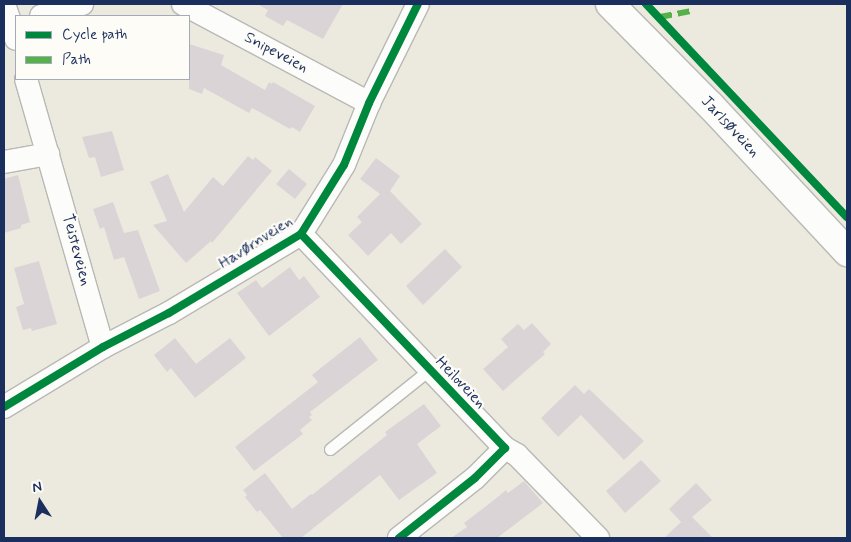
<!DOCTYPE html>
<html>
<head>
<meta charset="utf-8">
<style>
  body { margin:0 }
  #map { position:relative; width:851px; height:542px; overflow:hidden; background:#eceade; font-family:Mynerve,sans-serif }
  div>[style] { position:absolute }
  .building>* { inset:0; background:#dad4d7 }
  .roads { filter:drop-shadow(1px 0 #b8b8b5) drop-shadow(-1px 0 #b8b8b5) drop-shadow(0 1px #b8b8b5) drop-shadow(0 -1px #b8b8b5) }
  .service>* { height:11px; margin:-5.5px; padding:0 5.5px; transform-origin:5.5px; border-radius:5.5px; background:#fcfcfa }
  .minor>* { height:22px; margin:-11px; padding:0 11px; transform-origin:11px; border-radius:11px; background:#fcfcfa }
  .tertiary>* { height:28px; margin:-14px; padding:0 14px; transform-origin:14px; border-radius:14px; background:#fcfcfa }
  .quiet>* { height:6px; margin-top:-3px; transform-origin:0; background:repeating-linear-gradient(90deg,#55b248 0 12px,transparent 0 18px) }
  .cycleway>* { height:8px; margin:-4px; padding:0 4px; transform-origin:4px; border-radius:4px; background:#00873e }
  span { translate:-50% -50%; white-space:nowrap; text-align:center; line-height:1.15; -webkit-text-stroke:4.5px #fdfcf7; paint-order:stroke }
  .street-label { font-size:16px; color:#1b2f5e }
  .frame { position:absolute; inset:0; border:5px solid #1b2f5e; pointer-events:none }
  .legend { position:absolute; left:15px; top:15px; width:175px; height:65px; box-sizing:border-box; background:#fdfcf7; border:1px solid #a3aaba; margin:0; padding:6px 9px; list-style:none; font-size:15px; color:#1b2f5e }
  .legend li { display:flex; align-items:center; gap:10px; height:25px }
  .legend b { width:25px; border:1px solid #a3aaba }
  .north { position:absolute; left:15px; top:477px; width:50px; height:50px; -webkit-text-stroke:4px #fdfcf7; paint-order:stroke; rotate:349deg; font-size:14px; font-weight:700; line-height:20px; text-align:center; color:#1b2f5e }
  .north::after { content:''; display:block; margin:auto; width:18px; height:22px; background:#1b2f5e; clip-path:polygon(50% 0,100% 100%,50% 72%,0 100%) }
</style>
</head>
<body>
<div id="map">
  <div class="building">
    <div style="clip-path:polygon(257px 4px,343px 4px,323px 39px,287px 20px,283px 26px,265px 16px,268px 10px)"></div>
    <div style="clip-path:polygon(189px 44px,224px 55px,221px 65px,265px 90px,269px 82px,272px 84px,273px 82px,315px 106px,300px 132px,292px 127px,290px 129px,252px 108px,249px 113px,204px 88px,202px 94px,189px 89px)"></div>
    <div style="clip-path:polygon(112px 131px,124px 170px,101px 177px,95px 157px,89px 158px,82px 137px)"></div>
    <div style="clip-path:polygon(248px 156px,253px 160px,255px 157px,272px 171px,212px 243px,211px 241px,186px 263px,153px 225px,167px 221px,150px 182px,168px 174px,184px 212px,213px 177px,223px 186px)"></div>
    <div style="clip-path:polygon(376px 158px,400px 176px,390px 191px,422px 224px,401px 244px,391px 233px,368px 256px,348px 235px,362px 222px,357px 217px,380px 194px,360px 179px)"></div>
    <div style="clip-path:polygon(289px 169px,307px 184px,295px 199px,276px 184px)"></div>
    <div style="clip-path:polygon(18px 175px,30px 222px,21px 225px,21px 228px,4px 233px,4px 179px)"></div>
    <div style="clip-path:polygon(113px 202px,124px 233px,138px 230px,160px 291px,139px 299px,124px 257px,114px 260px,104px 227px,100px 229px,93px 209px)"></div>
    <div style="clip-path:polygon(445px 249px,462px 267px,423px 305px,406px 286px)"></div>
    <div style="clip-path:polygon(39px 261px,57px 324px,32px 331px,31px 328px,23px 330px,16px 307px,24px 304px,14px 268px)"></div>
    <div style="clip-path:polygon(290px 267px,299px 280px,304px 276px,320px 297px,269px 336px,237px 293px,256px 280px,262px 288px)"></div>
    <div style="clip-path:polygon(532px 323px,551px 344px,543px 352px,545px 354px,503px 391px,483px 369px,508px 347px,501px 339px,518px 324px,524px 330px)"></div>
    <div style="clip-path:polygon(360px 337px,378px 360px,310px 412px,312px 415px,309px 417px,312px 420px,300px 430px,303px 434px,254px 471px,235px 447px,318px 382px,312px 375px)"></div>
    <div style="clip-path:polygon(175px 338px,196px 364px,230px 338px,246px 358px,195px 398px,171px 368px,167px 372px,154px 355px)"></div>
    <div style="clip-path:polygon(575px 385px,584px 394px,589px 389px,644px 441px,624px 460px,581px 415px,558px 437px,541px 418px)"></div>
    <div style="clip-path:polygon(424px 404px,441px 426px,417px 444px,437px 473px,399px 500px,380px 475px,301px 538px,283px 538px,260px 510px,257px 512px,245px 497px,247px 495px,243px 490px,265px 473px,292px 509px,311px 494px,312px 495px,387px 435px,385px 432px)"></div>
    <div style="clip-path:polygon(641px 460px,661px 481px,625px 513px,606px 491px)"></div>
    <div style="clip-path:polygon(524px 481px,543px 503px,497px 538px,451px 538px,467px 527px,464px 523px,494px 500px,506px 490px,508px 493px)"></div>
    <div style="clip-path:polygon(696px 483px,712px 500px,692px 517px,713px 538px,664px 538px,681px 522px,669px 509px)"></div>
  </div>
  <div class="roads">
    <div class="service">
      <div style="left:330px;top:449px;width:127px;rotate:-38.6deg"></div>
    </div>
    <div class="minor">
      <div style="left:4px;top:4px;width:37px;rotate:71deg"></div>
      <div style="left:183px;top:4px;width:211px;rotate:28deg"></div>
      <div style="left:41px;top:16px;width:43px;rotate:-16.3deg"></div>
      <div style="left:26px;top:79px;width:279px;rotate:74deg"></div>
      <div style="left:4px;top:162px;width:45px;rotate:-10.3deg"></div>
      <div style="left:301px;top:234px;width:296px;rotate:46.4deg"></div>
      <div style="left:505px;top:448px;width:42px;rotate:135deg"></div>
      <div style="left:475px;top:478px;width:97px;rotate:141.7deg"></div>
      <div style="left:4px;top:407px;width:116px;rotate:-31.2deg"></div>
      <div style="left:103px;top:347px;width:74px;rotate:-27.3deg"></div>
      <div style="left:169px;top:313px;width:154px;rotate:-30.9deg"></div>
      <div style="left:301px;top:234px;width:81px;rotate:-58.1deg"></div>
      <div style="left:344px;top:165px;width:67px;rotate:-68deg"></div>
      <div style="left:369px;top:103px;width:110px;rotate:-63.7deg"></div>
      <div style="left:505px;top:448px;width:14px;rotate:30deg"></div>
      <div style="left:517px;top:455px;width:116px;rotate:45.7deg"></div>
    </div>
    <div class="tertiary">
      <div style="left:610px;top:4px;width:144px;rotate:45.3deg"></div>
      <div style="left:711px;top:106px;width:200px;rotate:47deg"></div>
    </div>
  </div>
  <div class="quiet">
    <div style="left:660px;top:17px;width:31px;rotate:-11deg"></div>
  </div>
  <div class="cycleway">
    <div style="left:646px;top:4px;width:293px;rotate:46.7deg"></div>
    <div style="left:301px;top:234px;width:296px;rotate:46.4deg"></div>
    <div style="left:505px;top:448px;width:42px;rotate:135deg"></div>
    <div style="left:475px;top:478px;width:97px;rotate:141.7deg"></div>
    <div style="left:4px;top:407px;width:116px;rotate:-31.2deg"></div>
    <div style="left:103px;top:347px;width:74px;rotate:-27.3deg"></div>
    <div style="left:169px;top:313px;width:154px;rotate:-30.9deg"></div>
    <div style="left:301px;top:234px;width:81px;rotate:-58.1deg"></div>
    <div style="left:344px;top:165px;width:67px;rotate:-68deg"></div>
    <div style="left:369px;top:103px;width:110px;rotate:-63.7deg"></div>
  </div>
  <div class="street-label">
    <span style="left:276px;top:53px;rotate:28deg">Snipeveien</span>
    <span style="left:730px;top:127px;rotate:47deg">Jarlsøveien</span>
    <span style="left:256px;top:243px;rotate:-33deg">Havørnveien</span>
    <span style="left:76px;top:250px;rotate:75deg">Teisteveien</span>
    <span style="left:460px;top:383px;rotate:46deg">Heiloveien</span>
  </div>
  <div class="frame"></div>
  <ul class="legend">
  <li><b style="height:6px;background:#00873e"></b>Cycle path</li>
  <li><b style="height:6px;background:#55b248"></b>Path</li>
  </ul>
  <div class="north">N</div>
</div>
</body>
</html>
